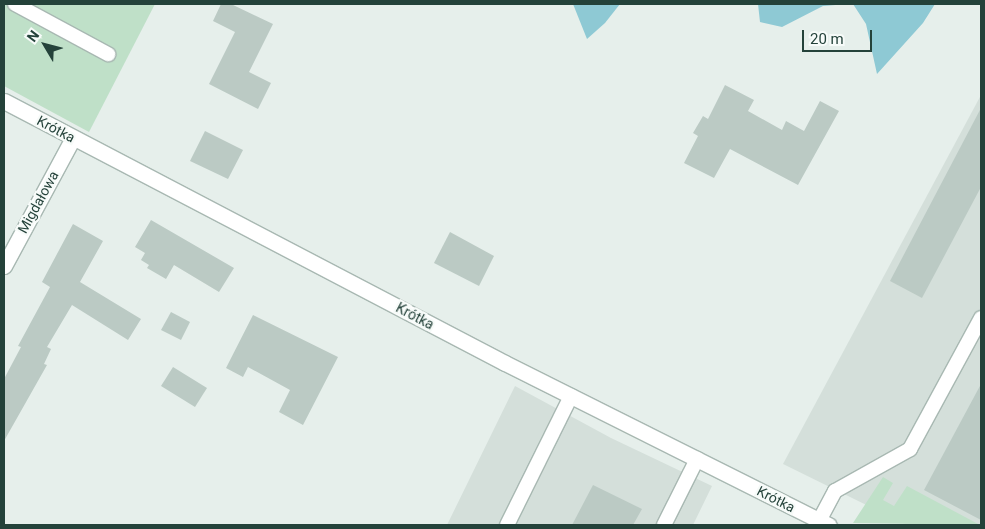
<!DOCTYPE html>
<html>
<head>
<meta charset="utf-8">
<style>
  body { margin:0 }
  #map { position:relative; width:985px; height:529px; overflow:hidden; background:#e6efeb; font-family:Roboto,sans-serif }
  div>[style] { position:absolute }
  .built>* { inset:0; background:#d4dfda }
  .green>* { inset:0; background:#bfe0c8 }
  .water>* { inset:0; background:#8ec9d4 }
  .building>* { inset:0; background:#bbcac4 }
  .roads { filter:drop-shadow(1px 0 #a8b8b2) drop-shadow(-1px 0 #a8b8b2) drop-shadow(0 1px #a8b8b2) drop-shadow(0 -1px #a8b8b2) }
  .lane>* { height:14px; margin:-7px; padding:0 7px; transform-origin:7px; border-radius:7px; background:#fff }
  .street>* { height:15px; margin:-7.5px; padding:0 7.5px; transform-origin:7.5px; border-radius:7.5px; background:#fff }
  span { translate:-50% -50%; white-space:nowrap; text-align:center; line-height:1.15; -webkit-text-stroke:4.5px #f7fbf9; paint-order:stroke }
  .street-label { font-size:14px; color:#24423a }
  .frame { position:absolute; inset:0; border:5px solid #24423a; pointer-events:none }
  .north { position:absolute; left:20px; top:20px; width:50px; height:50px; -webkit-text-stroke:4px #f7fbf9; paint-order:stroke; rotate:307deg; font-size:14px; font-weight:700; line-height:20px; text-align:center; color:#24423a }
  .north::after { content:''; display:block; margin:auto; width:18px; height:22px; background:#24423a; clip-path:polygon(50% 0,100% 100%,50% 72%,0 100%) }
  .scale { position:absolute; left:802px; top:30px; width:70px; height:22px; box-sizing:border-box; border:2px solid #24423a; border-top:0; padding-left:6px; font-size:15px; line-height:18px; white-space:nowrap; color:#24423a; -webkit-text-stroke:4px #f7fbf9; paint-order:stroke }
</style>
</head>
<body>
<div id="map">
  <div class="built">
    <div style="clip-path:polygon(981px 95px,981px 525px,907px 525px,783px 464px)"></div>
    <div style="clip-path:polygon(515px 386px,611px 438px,712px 486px,693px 525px,447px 525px)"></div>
  </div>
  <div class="green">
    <div style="clip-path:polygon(4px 4px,155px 4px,89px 132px,4px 86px)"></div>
    <div style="clip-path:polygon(883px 477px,893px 483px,883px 500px,894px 506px,907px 486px,980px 525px,853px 523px)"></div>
  </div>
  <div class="water">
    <div style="clip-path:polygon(573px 4px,620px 4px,605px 23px,587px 39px)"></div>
    <div style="clip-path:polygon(758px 4px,848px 4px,823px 6px,782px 27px,760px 22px)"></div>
    <div style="clip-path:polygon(853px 4px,935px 4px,923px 23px,877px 74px,866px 24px)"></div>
  </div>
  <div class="building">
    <div style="clip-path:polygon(221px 4px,231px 4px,273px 24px,249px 72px,271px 83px,258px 109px,209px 84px,235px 32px,213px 21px)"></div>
    <div style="clip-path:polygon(725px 85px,754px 100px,748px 111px,782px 130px,786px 121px,804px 131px,820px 101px,839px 111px,798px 185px,730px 149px,714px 178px,684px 163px,698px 136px,693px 133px,703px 116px,708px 119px)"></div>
    <div style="clip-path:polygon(981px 108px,981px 187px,922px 298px,890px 281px)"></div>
    <div style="clip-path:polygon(205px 131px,243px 150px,228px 179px,190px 161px)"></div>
    <div style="clip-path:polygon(151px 220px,234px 268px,219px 292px,174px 265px,166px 279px,147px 268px,149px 265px,141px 260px,145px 253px,135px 247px)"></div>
    <div style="clip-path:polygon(73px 224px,103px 241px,80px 282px,141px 319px,128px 340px,72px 305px,47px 347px,51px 349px,44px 364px,47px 365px,4px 441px,4px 379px,21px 347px,18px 346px,50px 287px,42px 282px)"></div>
    <div style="clip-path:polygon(450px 232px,494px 256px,479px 286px,434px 263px)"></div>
    <div style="clip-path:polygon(171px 312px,190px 322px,181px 340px,161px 330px)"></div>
    <div style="clip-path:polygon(253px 315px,338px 357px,303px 425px,279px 412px,290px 390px,248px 367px,243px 377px,226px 368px)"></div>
    <div style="clip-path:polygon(173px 367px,207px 388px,195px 407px,161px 386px)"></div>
    <div style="clip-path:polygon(981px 384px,981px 520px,924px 490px)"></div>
    <div style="clip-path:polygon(593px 485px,642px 509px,633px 525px,572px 525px)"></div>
  </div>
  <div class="roads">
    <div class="lane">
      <div style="left:15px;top:4px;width:106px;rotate:28.3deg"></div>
      <div style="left:819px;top:521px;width:34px;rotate:-62deg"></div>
      <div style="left:835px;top:491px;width:86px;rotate:-29.2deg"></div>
      <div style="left:910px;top:449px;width:149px;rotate:-61.5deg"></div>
      <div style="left:507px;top:525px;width:144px;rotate:-63.6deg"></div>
      <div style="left:664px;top:525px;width:74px;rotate:-63.4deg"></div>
    </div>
    <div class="street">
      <div style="left:4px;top:101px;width:565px;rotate:27.61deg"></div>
      <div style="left:505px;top:363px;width:362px;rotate:26.6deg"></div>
      <div style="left:4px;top:266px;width:145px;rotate:-61.7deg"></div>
    </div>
  </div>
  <div class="street-label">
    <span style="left:56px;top:129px;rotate:28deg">Krótka</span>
    <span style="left:38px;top:202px;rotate:-61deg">Migdałowa</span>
    <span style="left:415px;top:316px;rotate:28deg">Krótka</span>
    <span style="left:776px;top:499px;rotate:27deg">Krótka</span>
  </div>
  <div class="frame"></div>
  <div class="north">N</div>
  <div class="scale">20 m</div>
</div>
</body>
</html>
